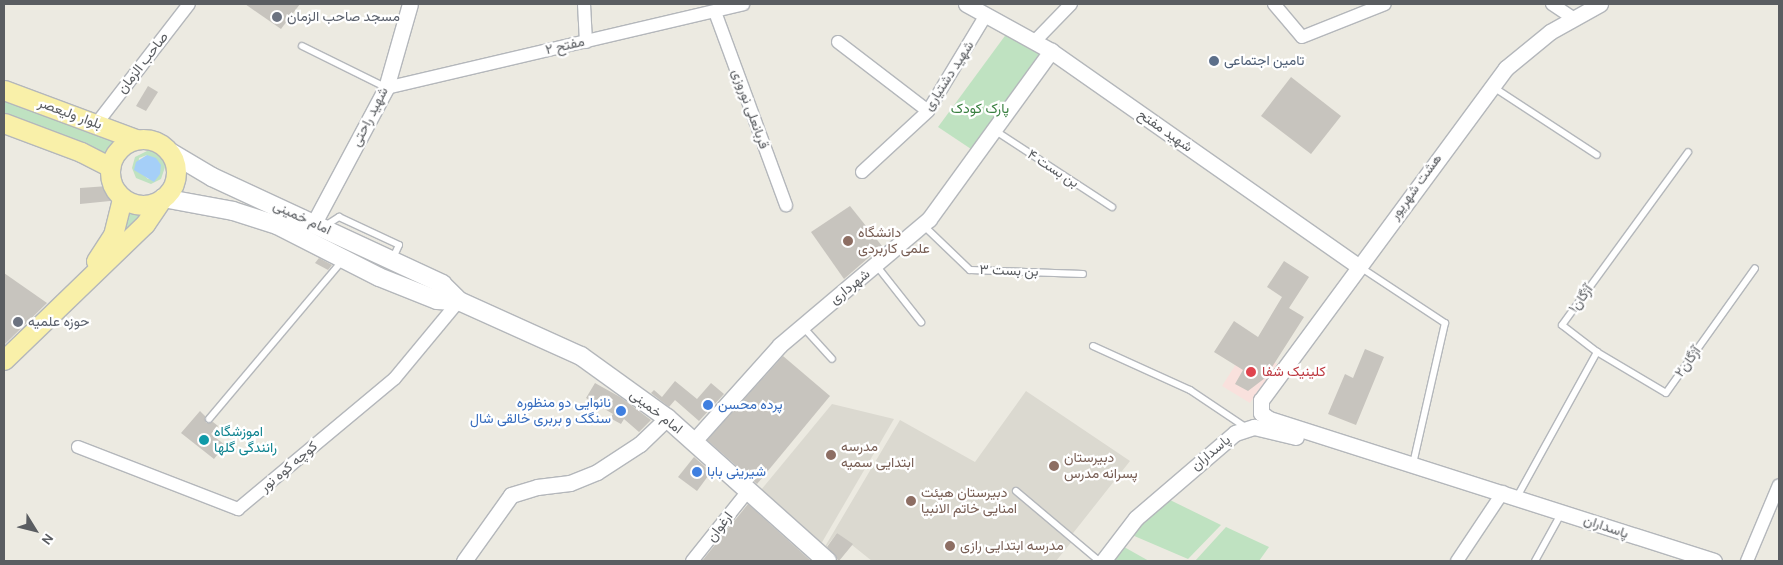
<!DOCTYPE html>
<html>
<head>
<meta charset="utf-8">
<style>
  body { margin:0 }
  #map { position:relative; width:1783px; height:565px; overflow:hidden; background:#eceae1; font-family:Karla,Vazirmatn,sans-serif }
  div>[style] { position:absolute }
  .education>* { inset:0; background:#dbd9d0 }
  .medical>* { inset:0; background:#f9e1dd }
  .green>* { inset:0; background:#bfe2c1 }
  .water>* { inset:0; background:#a5cff8 }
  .building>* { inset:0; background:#c7c4be }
  .roads { filter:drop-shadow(1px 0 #b4b7bb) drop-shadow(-1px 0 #b4b7bb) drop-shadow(0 1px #b4b7bb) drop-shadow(0 -1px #b4b7bb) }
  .service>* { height:6px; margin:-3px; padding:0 3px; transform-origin:3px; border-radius:3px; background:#fff }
  .minor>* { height:12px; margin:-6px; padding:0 6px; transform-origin:6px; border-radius:6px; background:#fff }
  .tertiary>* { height:15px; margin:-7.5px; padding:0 7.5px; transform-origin:7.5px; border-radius:7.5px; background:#fff }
  .secondary>* { height:18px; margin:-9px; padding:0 9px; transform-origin:9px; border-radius:9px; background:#fff }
  .primary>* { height:19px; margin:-9.5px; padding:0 9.5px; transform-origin:9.5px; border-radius:9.5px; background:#f9f0a9 }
  .primary>.ring { margin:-9.5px; padding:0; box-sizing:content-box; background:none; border:19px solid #f9f0a9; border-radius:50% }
  .dots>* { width:14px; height:14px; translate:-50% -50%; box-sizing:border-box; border:2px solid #fff; border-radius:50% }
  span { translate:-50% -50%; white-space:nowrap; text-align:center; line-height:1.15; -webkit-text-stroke:4.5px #fff; paint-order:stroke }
  .worship-label { font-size:14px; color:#5b616d }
  .left { translate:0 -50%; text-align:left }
  .street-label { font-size:14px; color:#5a5d61 }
  .service-label { font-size:14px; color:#4e5e75 }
  .park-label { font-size:14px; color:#3a8041 }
  .education-label { font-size:14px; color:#785e54 }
  .health-label { font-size:14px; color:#be3a42 }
  .shop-label { font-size:14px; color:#366cbe }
  .right { translate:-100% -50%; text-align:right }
  .culture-label { font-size:14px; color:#0d838f }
  .frame { position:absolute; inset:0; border:5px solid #5a5d61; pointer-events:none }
  .north { position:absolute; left:10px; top:505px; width:50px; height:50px; -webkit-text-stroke:4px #fff; paint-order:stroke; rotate:126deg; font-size:14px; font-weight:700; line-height:20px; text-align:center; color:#5a5d61 }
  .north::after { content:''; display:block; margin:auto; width:18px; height:22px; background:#5a5d61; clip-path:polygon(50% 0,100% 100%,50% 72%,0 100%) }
</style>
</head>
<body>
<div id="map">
  <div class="education">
    <div style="clip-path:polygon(1026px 391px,1130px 461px,1070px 537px,1073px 540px,1056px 561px,872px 561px,837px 533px,820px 555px,900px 420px,975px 462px)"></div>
    <div style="clip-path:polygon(832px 404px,894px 419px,821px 544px,761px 490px)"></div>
  </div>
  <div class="medical">
    <div style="clip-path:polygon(1248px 345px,1277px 364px,1250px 403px,1222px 386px)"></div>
  </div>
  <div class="green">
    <div style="clip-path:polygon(1010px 29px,1051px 51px,977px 153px,938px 127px)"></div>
    <div style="clip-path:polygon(4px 95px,132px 141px,115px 151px,109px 159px,4px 123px)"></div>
    <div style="clip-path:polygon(evenodd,149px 150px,160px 154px,166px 164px,161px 179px,151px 184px,136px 178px,132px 168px,135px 157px,149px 150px,147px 155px,152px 178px,148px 179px,138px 170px,139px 158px,147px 155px)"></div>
    <div style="clip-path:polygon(128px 206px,149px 206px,87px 278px)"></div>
    <div style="clip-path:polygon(1168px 499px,1221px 525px,1188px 559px,1125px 532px)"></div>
    <div style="clip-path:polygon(1226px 527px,1269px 547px,1259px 561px,1195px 561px)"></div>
    <div style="clip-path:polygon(1117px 543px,1149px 561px,1110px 561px)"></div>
  </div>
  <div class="water">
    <div style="clip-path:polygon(147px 155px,156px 158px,161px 165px,160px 174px,154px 182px,134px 170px,136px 162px)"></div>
  </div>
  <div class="building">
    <div style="clip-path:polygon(245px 4px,300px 4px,281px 29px)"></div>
    <div style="clip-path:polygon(1291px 77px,1341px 116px,1311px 154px,1261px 116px)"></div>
    <div style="clip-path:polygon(148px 86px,158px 92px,146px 111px,136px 106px)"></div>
    <div style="clip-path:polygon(108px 186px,112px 194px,110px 201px,80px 204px,80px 188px)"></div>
    <div style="clip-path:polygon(850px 206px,882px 246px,844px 279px,811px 232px)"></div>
    <div style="clip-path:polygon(319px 258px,332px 265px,328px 270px,315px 263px)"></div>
    <div style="clip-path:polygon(1284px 261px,1309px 277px,1289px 308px,1304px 317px,1265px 378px,1248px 391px,1235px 384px,1243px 370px,1214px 352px,1234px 321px,1258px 337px,1282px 297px,1267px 287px)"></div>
    <div style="clip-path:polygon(4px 273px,47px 303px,4px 345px)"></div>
    <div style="clip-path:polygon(1365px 349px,1384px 357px,1356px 425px,1328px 414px,1345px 374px,1353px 378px)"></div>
    <div style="clip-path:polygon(783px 356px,830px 396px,757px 484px,707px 440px)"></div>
    <div style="clip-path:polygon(675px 381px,697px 399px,711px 383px,724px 394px,699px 421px,675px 400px,669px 407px,651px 393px,654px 390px,662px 397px)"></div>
    <div style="clip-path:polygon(595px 383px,620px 397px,651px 420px,639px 432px,624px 419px,621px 424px,610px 418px,613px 414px,586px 398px)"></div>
    <div style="clip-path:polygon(200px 411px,205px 416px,206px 423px,213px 422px,218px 426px,211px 434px,225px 445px,214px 459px,181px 433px)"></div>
    <div style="clip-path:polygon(694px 457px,711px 472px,697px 491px,678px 477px)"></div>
    <div style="clip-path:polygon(748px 504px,811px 561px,702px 561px)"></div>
    <div style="clip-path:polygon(837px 533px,853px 544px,839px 561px,827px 547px)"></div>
  </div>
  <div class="roads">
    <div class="service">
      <div style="left:302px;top:46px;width:93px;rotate:26.3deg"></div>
      <div style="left:1493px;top:87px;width:124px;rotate:33.2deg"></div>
      <div style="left:994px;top:130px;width:141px;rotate:33.1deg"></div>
      <div style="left:923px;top:225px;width:65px;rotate:43.8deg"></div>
      <div style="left:970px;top:270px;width:113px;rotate:2deg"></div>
      <div style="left:325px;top:226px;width:17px;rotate:-33deg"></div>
      <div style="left:339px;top:217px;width:66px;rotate:25deg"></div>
      <div style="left:399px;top:245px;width:14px;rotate:115deg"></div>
      <div style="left:876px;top:265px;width:73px;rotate:51.7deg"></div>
      <div style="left:1360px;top:267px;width:102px;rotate:33.4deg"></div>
      <div style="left:1445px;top:323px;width:145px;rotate:102.8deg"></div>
      <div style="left:803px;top:327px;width:43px;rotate:47.8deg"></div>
      <div style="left:1093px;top:346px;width:107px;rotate:24.4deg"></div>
      <div style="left:1190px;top:390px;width:66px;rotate:33.9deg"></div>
      <div style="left:1597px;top:352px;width:80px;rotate:30.7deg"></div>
      <div style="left:1666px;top:393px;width:153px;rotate:-54.5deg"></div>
      <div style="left:209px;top:419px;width:208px;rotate:-49.9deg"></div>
      <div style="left:1016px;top:491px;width:109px;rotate:40.1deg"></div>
      <div style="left:1517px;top:497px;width:166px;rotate:-61.1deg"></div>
      <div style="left:1597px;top:352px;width:44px;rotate:-142.4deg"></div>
      <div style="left:1562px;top:325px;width:214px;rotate:-53.9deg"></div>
      <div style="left:1535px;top:561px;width:56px;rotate:-61.1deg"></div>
    </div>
    <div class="minor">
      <div style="left:584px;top:4px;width:38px;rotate:87deg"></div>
      <div style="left:1274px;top:4px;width:43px;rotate:49.7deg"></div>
      <div style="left:1302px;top:37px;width:89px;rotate:-21.7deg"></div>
      <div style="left:1552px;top:4px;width:27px;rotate:34deg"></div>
      <div style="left:715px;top:12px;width:206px;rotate:69.8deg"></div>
      <div style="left:838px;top:42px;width:113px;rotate:37.5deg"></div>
      <div style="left:1034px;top:42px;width:53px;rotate:-45.8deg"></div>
      <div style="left:386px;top:88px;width:367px;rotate:-13.2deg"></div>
      <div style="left:97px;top:123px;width:150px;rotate:-52.3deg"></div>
      <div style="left:862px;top:172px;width:90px;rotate:-42.7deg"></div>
      <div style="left:928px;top:111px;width:112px;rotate:-58.9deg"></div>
      <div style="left:78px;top:447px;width:172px;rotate:21.2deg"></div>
      <div style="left:238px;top:509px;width:204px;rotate:-39.8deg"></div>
      <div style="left:395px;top:378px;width:100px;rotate:-50.3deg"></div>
      <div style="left:692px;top:561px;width:88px;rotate:-51.4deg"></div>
      <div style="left:1457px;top:561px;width:83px;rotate:-56.3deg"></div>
      <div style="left:1747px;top:561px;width:82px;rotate:-67.2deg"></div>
    </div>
    <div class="tertiary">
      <div style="left:966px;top:4px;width:97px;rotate:28.9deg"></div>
      <div style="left:1051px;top:51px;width:375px;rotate:35deg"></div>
      <div style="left:1600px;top:4px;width:57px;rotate:150.8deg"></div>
      <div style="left:1550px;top:32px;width:57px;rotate:140.7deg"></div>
      <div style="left:1506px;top:68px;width:413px;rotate:126.4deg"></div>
      <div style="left:1261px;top:400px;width:13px;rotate:90deg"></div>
      <div style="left:1261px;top:413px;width:10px;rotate:37deg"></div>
      <div style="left:1269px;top:419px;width:467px;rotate:17.7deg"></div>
      <div style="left:314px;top:223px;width:153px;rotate:-61.9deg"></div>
      <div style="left:386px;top:88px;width:87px;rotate:-74.1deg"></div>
      <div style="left:693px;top:442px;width:130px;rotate:-48.1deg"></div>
      <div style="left:780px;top:345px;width:195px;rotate:-40.2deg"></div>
      <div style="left:929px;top:219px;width:208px;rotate:-54deg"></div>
      <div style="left:464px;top:561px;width:81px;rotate:-54.5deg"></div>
      <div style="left:511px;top:495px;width:27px;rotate:-17deg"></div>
      <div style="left:537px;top:487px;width:33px;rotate:-7deg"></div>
      <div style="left:570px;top:483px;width:29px;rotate:-22deg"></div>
      <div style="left:597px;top:472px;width:51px;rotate:-33.1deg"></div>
      <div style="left:640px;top:444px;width:37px;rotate:-44deg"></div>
      <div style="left:1103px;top:561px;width:54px;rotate:-52.5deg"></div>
      <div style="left:1136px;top:518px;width:130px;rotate:-40.6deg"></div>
      <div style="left:1235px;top:433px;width:20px;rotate:-18deg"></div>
      <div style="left:1254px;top:427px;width:43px;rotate:13.4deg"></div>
    </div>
    <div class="secondary">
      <div style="left:170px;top:152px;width:49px;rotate:30.8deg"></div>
      <div style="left:212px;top:177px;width:254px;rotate:24.9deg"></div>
      <div style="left:442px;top:284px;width:24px;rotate:45deg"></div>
      <div style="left:459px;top:301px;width:134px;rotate:24.3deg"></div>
      <div style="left:581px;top:356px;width:106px;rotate:35.8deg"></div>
      <div style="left:667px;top:418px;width:215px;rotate:41.8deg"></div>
      <div style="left:163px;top:198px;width:71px;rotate:10.5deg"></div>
      <div style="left:233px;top:211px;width:46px;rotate:17.7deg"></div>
      <div style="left:277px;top:225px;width:114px;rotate:27deg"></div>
      <div style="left:379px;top:277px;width:62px;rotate:21.6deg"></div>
      <div style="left:437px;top:300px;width:22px;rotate:3deg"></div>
    </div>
    <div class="primary">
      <div style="left:4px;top:90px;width:141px;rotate:20.4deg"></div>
      <div style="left:4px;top:123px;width:82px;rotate:20.6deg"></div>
      <div style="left:81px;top:152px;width:33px;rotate:27deg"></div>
      <div class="ring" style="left:110px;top:139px;width:47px;height:47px"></div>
      <div style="left:96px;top:261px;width:31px;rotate:-57deg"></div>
      <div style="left:113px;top:235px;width:38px;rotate:-76deg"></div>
      <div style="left:4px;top:360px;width:196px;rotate:-44deg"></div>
      <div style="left:145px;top:224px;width:30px;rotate:-56deg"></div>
    </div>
  </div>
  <div class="dots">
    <div style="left:277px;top:17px;background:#6b7280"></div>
    <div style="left:1214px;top:61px;background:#5c6f8a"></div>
    <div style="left:848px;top:241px;background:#8d6e63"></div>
    <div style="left:18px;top:322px;background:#6b7280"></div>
    <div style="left:1251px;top:372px;background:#e0444e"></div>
    <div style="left:708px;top:405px;background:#3f7fe0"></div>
    <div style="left:621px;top:411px;background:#3f7fe0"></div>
    <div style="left:204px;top:440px;background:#0f9aa8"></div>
    <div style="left:831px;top:455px;background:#8d6e63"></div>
    <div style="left:1054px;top:466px;background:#8d6e63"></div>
    <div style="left:697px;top:472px;background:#3f7fe0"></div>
    <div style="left:911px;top:501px;background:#8d6e63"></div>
    <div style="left:950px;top:546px;background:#8d6e63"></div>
  </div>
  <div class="worship-label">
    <span class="left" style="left:287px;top:17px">مسجد صاحب الزمان</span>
    <span class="left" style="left:28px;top:322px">حوزه علمیه</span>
  </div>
  <div class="street-label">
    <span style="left:565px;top:46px;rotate:-13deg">مفتح ۲</span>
    <span style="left:143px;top:63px;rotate:-52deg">صاحب الزمان</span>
    <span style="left:949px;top:76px;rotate:-57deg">شهید دشتیاری</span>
    <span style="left:750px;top:109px;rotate:70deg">قربانعلی نوروزی</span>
    <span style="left:70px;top:114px;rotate:20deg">بلوار ولیعصر</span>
    <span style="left:370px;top:117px;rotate:-63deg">شهید راحتی</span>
    <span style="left:1165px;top:131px;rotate:35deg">شهید مفتح</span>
    <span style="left:1053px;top:169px;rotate:33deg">بن بست ۴</span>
    <span style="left:1416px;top:187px;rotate:-54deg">هشت شهریور</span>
    <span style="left:302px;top:218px;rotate:25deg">امام خمینی</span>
    <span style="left:1009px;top:271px;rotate:2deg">بن بست ۳</span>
    <span style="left:850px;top:287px;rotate:-39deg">شهرداری</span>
    <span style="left:1581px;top:299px;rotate:-54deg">۱آژگان</span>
    <span style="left:1688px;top:362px;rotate:-54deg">۲آژگان</span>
    <span style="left:656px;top:412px;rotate:38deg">امام خمینی</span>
    <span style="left:1211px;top:453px;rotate:-40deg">پاسداران</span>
    <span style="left:289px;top:467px;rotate:-40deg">کوچه کوه نور</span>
    <span style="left:720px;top:527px;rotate:-53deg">ارغوان</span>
    <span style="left:1606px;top:527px;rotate:19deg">پاسداران</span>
  </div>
  <div class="service-label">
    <span class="left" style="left:1224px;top:61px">تامین اجتماعی</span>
  </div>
  <div class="park-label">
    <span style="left:980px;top:109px">پارک کودک</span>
  </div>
  <div class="education-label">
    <span class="left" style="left:858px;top:241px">دانشگاه<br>علمی کاربردی</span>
    <span class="left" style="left:841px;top:455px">مدرسه<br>ابتدایی سمیه</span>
    <span class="left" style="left:1064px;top:466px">دبیرستان<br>پسرانه مدرس</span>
    <span class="left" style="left:921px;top:501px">دبیرستان هیئت<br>امنایی خاتم الانبیا</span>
    <span class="left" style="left:960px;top:546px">مدرسه ابتدایی رازی</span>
  </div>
  <div class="health-label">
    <span class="left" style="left:1262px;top:372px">کلینیک شفا</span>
  </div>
  <div class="shop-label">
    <span class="right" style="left:611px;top:411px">نانوایی دو منظوره<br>سنگک و بربری خالقی شال</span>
    <span class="left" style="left:718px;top:405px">پرده محسن</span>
    <span class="left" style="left:707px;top:472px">شیرینی بابا</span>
  </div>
  <div class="culture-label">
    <span class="left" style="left:214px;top:440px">اموزشگاه<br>رانندگی گلها</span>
  </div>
  <div class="frame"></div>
  <div class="north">N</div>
</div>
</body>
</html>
